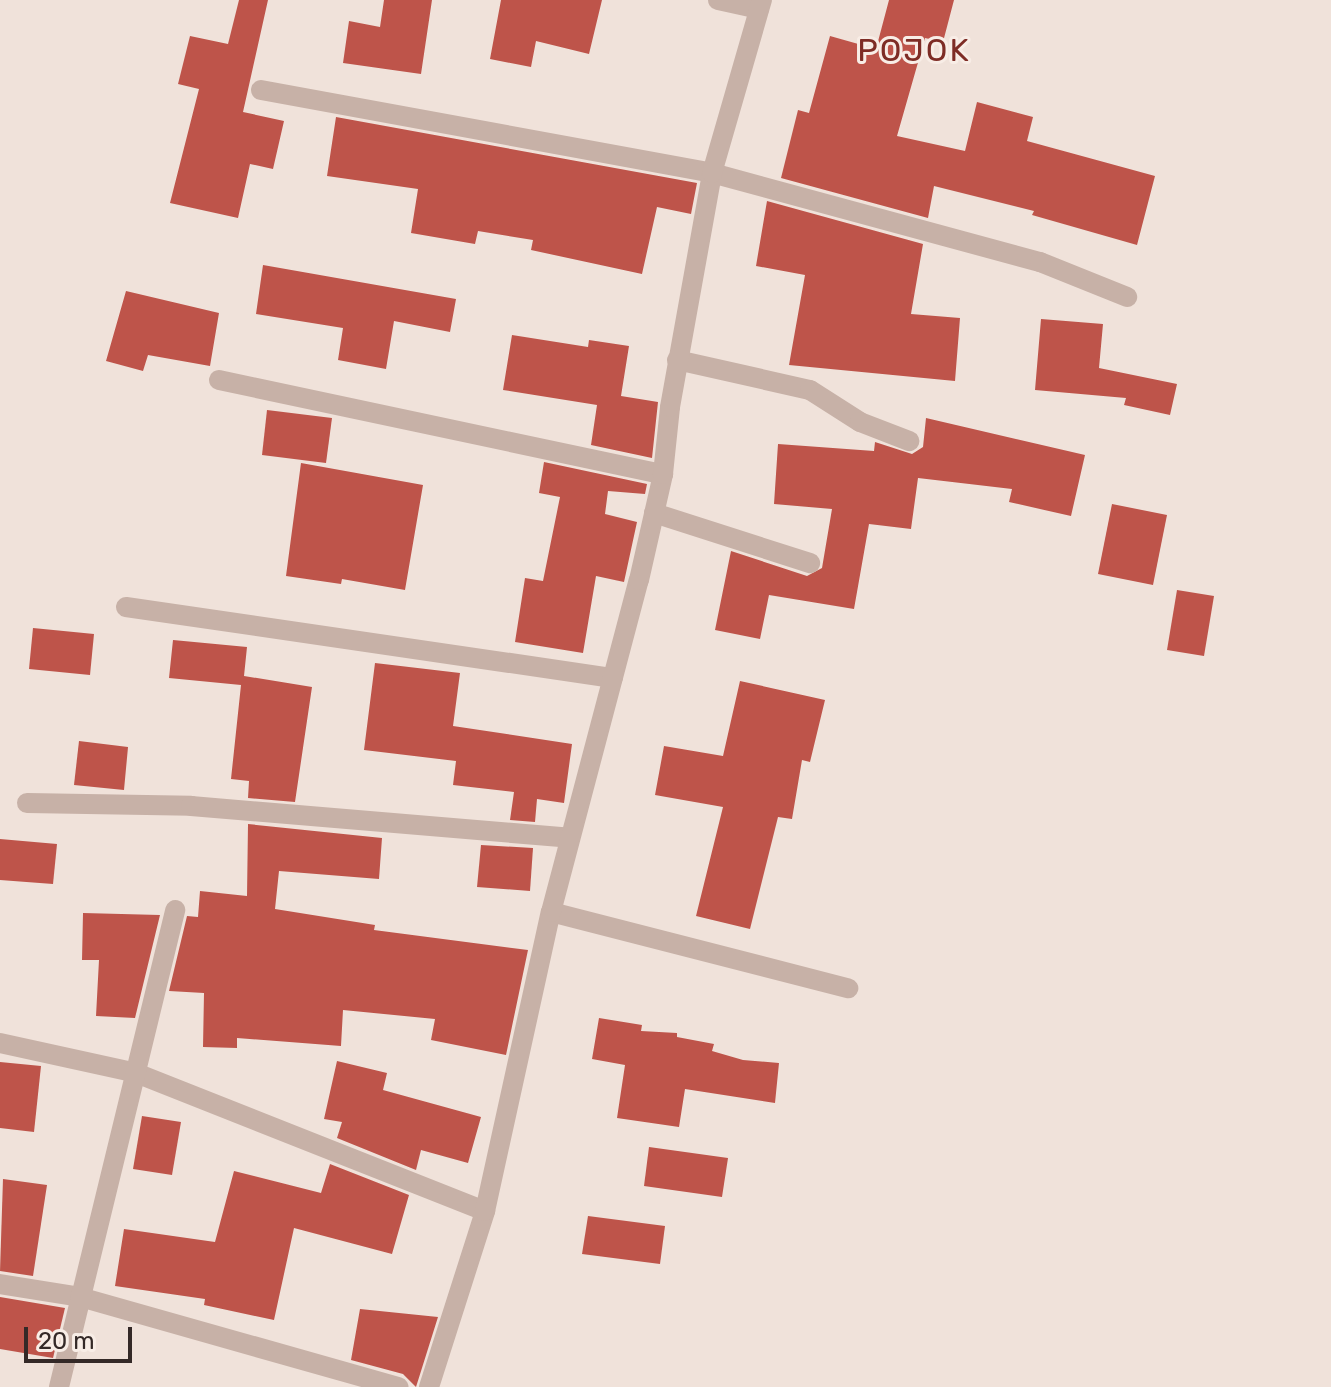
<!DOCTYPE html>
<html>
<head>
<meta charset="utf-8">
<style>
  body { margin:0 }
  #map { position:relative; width:1331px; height:1387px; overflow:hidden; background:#f0e2da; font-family:Rubik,sans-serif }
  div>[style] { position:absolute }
  .building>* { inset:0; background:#be544a }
  .minor>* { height:20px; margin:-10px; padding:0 10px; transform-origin:10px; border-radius:10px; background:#c7b1a7 }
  span { translate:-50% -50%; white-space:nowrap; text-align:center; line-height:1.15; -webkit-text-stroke:6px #f8ede6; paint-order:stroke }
  .quarter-label { font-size:32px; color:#7e2c25; letter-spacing:2px }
  .scale { position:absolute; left:24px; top:1327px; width:108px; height:36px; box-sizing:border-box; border:4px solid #342927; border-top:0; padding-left:10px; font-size:24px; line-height:28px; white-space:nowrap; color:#342927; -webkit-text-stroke:6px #f8ede6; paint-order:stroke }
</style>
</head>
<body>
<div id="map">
  <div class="building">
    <div style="clip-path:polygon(239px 0,268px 0,243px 112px,284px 121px,273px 169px,250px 164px,238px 218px,170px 203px,199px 89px,178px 84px,190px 36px,228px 44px)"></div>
    <div style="clip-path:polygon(384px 0,432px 0,421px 74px,343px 63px,349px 21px,380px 27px)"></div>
    <div style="clip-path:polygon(501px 0,602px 0,589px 54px,536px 41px,531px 67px,490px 59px)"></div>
    <div style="clip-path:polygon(889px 0,954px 0,943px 42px,925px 38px,897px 136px,965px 151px,977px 102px,1033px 117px,1027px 141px,1155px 176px,1137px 245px,1032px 215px,1034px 211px,934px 186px,928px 218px,781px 178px,798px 110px,809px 113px,830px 36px,876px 49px)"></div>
    <div style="clip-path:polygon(336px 117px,697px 183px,691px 214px,657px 207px,642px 274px,531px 250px,533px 240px,478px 231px,475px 244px,411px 233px,418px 189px,327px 176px)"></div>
    <div style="clip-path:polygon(767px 201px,923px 244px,911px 314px,960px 318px,955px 381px,789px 365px,805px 275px,756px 266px)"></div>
    <div style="clip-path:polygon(263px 265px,456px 299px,450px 332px,394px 321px,386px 369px,338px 360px,343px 328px,256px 314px)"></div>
    <div style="clip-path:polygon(126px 291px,219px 313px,210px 366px,148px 355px,143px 371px,106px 361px)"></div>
    <div style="clip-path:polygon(1041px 319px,1103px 324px,1099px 368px,1177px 384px,1170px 415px,1124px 405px,1126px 398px,1035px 390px)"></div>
    <div style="clip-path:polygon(512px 335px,588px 347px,589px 340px,629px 346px,621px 396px,658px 402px,652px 458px,591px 445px,597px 405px,503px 390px)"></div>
    <div style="clip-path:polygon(267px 410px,332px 418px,326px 463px,262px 455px)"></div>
    <div style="clip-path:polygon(926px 418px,1085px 455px,1071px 516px,1009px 502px,1012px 489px,918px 478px,911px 529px,869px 524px,854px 609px,769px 595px,760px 639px,715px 630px,731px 551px,807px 576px,822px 568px,832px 509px,774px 504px,778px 444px,874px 451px,875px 442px,912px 454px,923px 447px)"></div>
    <div style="clip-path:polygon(544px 462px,647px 484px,645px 494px,608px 491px,605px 514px,637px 522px,624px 582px,596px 576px,583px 653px,515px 642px,525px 578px,543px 581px,560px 497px,539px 493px)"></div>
    <div style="clip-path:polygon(301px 463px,423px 485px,405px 590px,342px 579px,341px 584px,286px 576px)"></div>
    <div style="clip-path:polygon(1112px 504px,1167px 515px,1153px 585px,1098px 574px)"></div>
    <div style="clip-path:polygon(1177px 590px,1214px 596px,1204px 656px,1167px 650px)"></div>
    <div style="clip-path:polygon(33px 628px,94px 634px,90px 675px,29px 669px)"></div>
    <div style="clip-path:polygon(173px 640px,247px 647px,244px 676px,312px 687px,295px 802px,248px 798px,249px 781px,231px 779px,241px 685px,169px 678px)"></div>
    <div style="clip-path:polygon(375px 663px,460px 673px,453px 726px,572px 744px,564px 803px,537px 799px,535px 822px,510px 820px,514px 792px,453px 785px,456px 761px,364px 750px)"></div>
    <div style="clip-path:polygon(740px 681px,825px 700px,810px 762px,802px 760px,792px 819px,778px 817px,750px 929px,696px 916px,723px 807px,655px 795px,664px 746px,723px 756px)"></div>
    <div style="clip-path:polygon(79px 741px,128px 747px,124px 790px,74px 785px)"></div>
    <div style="clip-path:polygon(248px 824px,382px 838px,379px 879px,279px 871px,275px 909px,375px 925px,374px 930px,528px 950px,506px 1055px,431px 1040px,435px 1019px,343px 1010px,341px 1046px,237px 1038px,237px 1048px,203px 1047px,204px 993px,169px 991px,187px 916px,198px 917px,200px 891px,247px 896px)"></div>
    <div style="clip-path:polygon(0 839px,57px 844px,53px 884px,0 880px)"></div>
    <div style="clip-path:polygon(481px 845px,533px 848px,530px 891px,477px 887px)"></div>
    <div style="clip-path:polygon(83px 913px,160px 915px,135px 1018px,96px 1016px,99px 960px,82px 960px)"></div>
    <div style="clip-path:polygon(599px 1018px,642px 1025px,641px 1031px,677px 1033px,677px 1037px,714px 1044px,712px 1051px,743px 1060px,779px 1063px,775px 1103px,685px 1089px,679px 1127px,617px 1118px,625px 1065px,592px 1059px)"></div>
    <div style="clip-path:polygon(337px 1061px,387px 1073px,383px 1090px,481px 1117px,468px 1163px,421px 1150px,416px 1170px,337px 1138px,342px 1122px,324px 1119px)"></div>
    <div style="clip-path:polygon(0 1062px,41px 1066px,34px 1132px,0 1128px)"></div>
    <div style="clip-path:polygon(142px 1116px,181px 1122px,172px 1175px,133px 1169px)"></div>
    <div style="clip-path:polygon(649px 1147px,728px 1158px,722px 1197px,644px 1186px)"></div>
    <div style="clip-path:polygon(330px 1164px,409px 1195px,392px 1254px,294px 1228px,274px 1320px,204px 1305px,205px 1299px,115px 1286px,124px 1229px,215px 1242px,234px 1171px,321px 1193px)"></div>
    <div style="clip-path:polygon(3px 1179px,47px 1185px,33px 1276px,0 1271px)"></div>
    <div style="clip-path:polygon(588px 1216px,665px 1226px,660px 1264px,582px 1254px)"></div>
    <div style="clip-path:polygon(0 1297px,65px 1308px,53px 1358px,0 1349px)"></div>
    <div style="clip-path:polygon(360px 1309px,438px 1317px,416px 1387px,403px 1374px,351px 1360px)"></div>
  </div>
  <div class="minor">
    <div style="left:718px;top:0;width:42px;rotate:12.4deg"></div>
    <div style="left:261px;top:90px;width:459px;rotate:10.4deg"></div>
    <div style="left:712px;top:173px;width:340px;rotate:15.2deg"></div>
    <div style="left:1040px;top:262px;width:94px;rotate:21.9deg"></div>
    <div style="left:677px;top:360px;width:136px;rotate:12.7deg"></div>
    <div style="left:810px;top:390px;width:59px;rotate:32.6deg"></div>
    <div style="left:860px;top:422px;width:53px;rotate:21.2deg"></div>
    <div style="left:219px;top:380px;width:454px;rotate:12deg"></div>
    <div style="left:654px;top:513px;width:164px;rotate:17.8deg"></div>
    <div style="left:126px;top:607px;width:492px;rotate:8.3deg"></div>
    <div style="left:27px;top:803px;width:164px;rotate:1deg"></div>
    <div style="left:191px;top:806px;width:380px;rotate:4.8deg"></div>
    <div style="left:551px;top:912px;width:307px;rotate:14.4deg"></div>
    <div style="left:0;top:1043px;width:139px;rotate:12.4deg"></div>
    <div style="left:136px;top:1073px;width:375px;rotate:21.6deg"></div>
    <div style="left:0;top:1284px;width:81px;rotate:9.2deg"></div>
    <div style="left:80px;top:1297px;width:331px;rotate:15.8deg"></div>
    <div style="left:59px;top:1387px;width:491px;rotate:-76.3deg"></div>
    <div style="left:429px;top:1387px;width:185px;rotate:-72.3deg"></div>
    <div style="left:485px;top:1211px;width:306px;rotate:-77.6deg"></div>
    <div style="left:551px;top:912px;width:343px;rotate:-75.2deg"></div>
    <div style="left:639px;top:580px;width:109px;rotate:-77.2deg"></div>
    <div style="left:663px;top:474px;width:67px;rotate:-84deg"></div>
    <div style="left:670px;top:407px;width:238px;rotate:-79.8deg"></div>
    <div style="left:712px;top:173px;width:180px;rotate:-73.9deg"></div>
  </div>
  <div class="quarter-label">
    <span style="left:914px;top:50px">POJOK</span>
  </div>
  <div class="scale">20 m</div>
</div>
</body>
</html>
